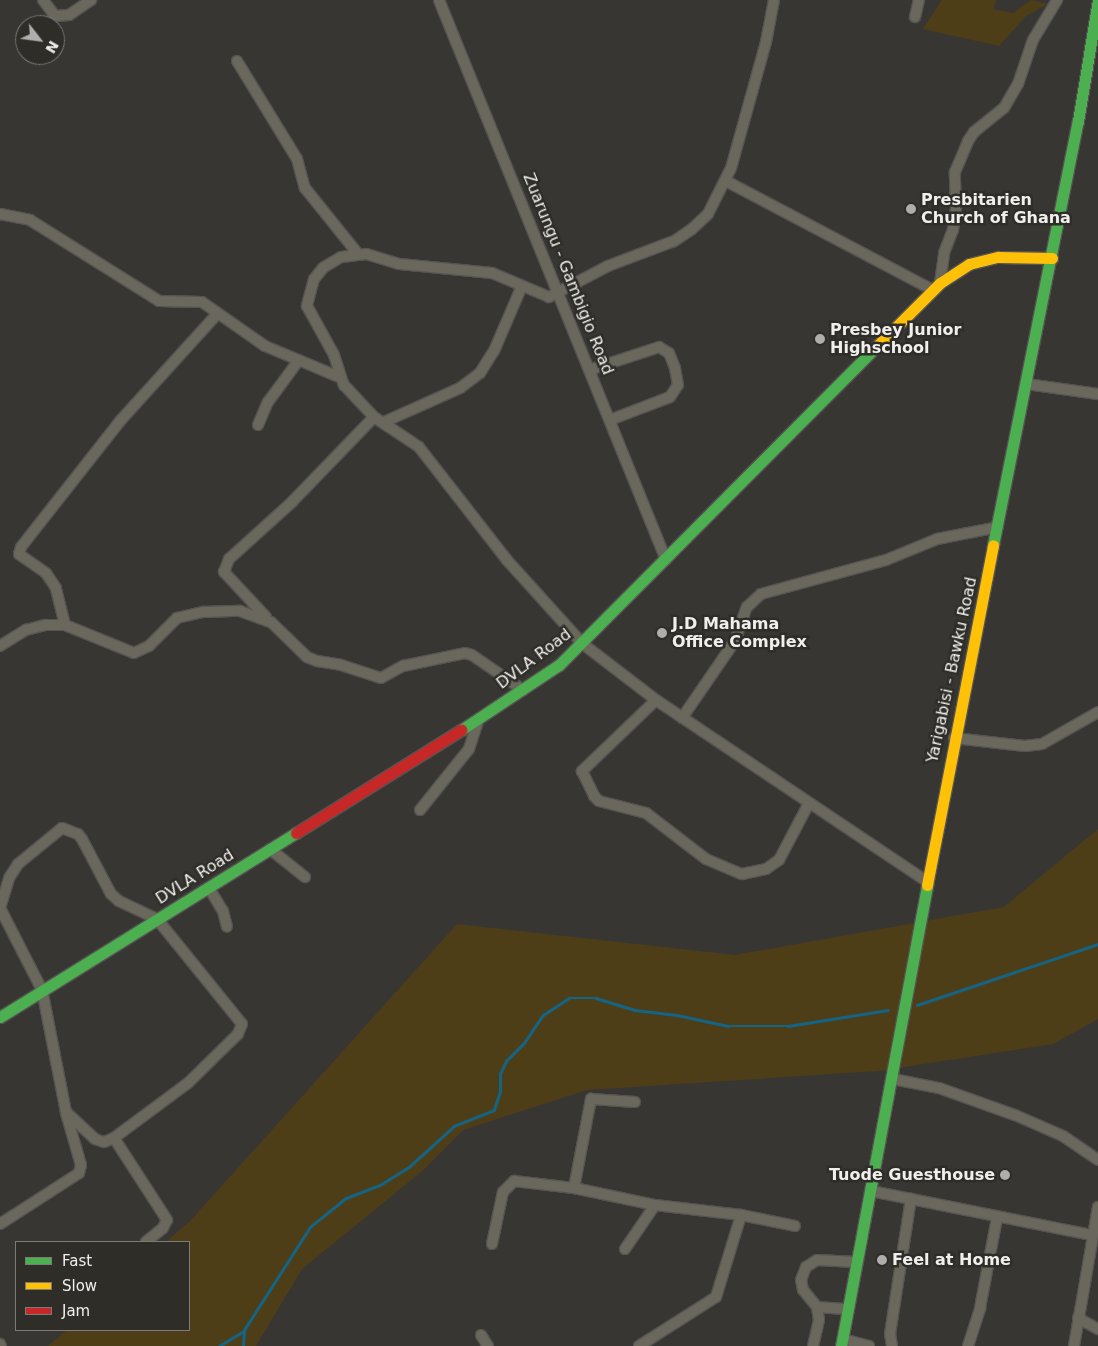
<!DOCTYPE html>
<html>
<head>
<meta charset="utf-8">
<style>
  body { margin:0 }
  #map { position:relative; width:1098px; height:1346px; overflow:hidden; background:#383633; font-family:"DejaVu Sans",sans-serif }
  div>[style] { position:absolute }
  .green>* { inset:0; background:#4e3e18 }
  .stream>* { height:2.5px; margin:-1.25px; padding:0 1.25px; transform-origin:1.25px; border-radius:1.25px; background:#146486 }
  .roads { filter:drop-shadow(1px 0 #555452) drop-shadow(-1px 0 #555452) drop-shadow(0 1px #555452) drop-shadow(0 -1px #555452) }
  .street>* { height:10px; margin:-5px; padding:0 5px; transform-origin:5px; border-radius:5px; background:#6a675c }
  .fast>* { height:11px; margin:-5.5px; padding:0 5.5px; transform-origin:5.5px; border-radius:5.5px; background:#4caf50 }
  .slow>* { height:11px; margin:-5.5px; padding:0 5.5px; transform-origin:5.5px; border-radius:5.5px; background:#ffc107 }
  .jam>* { height:11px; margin:-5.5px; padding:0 5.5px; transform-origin:5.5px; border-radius:5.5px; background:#c62828 }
  .dots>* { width:14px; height:14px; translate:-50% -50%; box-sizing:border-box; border:2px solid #2f2d28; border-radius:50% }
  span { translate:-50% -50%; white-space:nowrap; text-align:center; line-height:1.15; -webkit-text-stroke:5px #2f2d28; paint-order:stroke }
  .poi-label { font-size:16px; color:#f1efed; font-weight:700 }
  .left { translate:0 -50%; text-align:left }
  .right { translate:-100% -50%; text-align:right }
  .street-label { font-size:16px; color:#f1efed }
  .legend { position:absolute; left:15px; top:1241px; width:175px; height:90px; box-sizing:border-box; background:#2f2d28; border:1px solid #7d7b77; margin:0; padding:6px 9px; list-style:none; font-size:15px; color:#f1efed }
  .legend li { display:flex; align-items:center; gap:10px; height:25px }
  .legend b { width:25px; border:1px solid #7d7b77 }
  .north { position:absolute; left:15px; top:15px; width:50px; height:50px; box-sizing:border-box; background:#2f2d28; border:1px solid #7d7b77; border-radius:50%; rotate:120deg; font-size:14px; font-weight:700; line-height:20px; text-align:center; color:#f1efed }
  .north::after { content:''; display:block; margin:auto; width:18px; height:22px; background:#b0aeac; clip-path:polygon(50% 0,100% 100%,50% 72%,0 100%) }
</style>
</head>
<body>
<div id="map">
  <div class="green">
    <div style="clip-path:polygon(942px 0,996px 0,993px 9px,1013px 13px,1031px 0,1047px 4px,1026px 16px,999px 46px,923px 29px)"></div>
    <div style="clip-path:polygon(1098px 829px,1098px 1019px,1053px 1044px,878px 1071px,587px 1090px,463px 1130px,421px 1172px,302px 1269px,256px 1346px,48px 1346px,67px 1330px,189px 1330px,189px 1242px,166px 1242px,191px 1220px,457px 924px,735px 955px,1004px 907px)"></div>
  </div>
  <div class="stream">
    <div style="left:917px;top:1005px;width:191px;rotate:-18.6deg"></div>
    <div style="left:219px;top:1346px;width:29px;rotate:-31deg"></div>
    <div style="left:243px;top:1346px;width:16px;rotate:-86deg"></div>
    <div style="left:244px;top:1330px;width:122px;rotate:-57.3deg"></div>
    <div style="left:310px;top:1227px;width:46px;rotate:-38.9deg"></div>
    <div style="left:346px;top:1198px;width:36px;rotate:-21deg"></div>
    <div style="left:380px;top:1185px;width:34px;rotate:-32deg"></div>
    <div style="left:409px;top:1167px;width:61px;rotate:-42.3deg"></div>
    <div style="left:454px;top:1126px;width:43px;rotate:-21.8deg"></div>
    <div style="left:494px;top:1110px;width:19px;rotate:-72deg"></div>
    <div style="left:500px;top:1092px;width:18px;rotate:-90deg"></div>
    <div style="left:500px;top:1074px;width:14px;rotate:-65deg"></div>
    <div style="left:506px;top:1061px;width:25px;rotate:-45deg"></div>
    <div style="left:524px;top:1043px;width:34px;rotate:-56deg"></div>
    <div style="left:543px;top:1015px;width:31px;rotate:-33deg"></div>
    <div style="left:569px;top:998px;width:27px"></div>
    <div style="left:596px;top:998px;width:41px;rotate:17.1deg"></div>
    <div style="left:635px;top:1010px;width:42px;rotate:6.8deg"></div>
    <div style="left:677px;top:1015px;width:52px;rotate:12.2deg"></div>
    <div style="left:728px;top:1026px;width:60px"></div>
    <div style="left:788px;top:1026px;width:101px;rotate:-9.1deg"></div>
  </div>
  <div class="roads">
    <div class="street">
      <div style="left:43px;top:0;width:20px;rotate:53deg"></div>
      <div style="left:55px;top:16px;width:14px;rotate:-4deg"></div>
      <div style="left:69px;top:15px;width:27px;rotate:-34deg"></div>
      <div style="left:439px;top:0;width:604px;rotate:67.93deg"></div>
      <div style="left:774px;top:0;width:43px;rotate:100.8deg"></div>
      <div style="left:766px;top:42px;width:131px;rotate:105.5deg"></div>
      <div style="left:731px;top:168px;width:51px;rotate:116.6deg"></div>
      <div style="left:708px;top:214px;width:22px;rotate:137deg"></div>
      <div style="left:692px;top:229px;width:22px;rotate:146deg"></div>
      <div style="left:674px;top:241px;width:71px;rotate:159.3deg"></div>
      <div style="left:608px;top:266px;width:67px;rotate:152.3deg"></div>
      <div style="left:549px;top:297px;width:62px;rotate:-157.2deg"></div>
      <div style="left:492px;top:273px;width:93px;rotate:-174.5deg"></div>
      <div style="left:399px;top:264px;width:34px;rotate:-163deg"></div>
      <div style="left:366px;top:254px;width:25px;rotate:173deg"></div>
      <div style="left:341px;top:257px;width:21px;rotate:149deg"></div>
      <div style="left:323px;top:268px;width:14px;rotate:129deg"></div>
      <div style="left:314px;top:279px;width:28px;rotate:105deg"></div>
      <div style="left:307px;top:306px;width:56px;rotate:61.1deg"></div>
      <div style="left:334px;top:355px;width:32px;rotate:72deg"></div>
      <div style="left:344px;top:385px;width:44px;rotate:46.8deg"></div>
      <div style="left:374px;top:417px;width:54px;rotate:33.7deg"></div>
      <div style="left:419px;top:447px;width:143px;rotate:52.1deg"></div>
      <div style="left:507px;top:560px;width:113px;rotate:47.9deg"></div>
      <div style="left:583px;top:644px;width:92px;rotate:37.5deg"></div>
      <div style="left:656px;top:700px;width:325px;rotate:33.8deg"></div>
      <div style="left:915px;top:17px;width:17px;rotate:-77deg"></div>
      <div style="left:237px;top:61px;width:115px;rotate:58.5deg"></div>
      <div style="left:297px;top:159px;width:30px;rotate:75deg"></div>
      <div style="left:305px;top:188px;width:85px;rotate:51.2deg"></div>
      <div style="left:726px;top:181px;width:234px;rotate:27.8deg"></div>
      <div style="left:0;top:214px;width:31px;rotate:11deg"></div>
      <div style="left:30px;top:220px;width:152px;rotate:32.1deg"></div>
      <div style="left:159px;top:301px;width:43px;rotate:1.3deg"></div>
      <div style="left:202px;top:302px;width:77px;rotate:34.9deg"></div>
      <div style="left:265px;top:346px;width:80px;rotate:22.7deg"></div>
      <div style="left:940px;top:283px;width:30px;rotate:-82deg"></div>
      <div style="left:944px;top:253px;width:25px;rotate:-69deg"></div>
      <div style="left:953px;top:230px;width:21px;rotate:-82deg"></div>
      <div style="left:956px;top:209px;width:37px;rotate:-92deg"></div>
      <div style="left:955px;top:172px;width:34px;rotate:-67deg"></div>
      <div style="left:968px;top:141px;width:11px;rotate:-56deg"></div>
      <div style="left:974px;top:132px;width:38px;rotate:-39deg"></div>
      <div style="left:1004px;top:108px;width:28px;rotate:-60deg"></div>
      <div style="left:1018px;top:84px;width:46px;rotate:-71.2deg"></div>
      <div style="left:1033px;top:40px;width:47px;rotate:-59deg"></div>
      <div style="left:589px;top:370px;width:74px;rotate:-18.2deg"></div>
      <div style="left:659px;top:347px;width:12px;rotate:31deg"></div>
      <div style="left:669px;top:353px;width:16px;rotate:68deg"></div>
      <div style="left:675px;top:368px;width:17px;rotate:80deg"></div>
      <div style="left:678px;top:385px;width:14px;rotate:124deg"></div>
      <div style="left:670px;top:397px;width:64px;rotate:159deg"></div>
      <div style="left:1026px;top:384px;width:73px;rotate:7.9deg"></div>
      <div style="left:384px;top:422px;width:83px;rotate:-24.1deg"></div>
      <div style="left:460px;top:388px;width:25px;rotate:-37deg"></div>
      <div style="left:480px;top:373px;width:26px;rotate:-58deg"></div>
      <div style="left:494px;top:351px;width:71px;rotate:-66.7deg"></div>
      <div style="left:258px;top:425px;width:25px;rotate:-67deg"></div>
      <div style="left:268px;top:402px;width:52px;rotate:-53.6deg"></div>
      <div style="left:266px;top:617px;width:62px;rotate:-133deg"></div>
      <div style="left:224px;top:572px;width:14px;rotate:-69deg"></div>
      <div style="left:229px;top:559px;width:85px;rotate:-42.1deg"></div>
      <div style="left:292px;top:502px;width:118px;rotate:-46deg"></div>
      <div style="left:65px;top:625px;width:38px;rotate:-104deg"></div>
      <div style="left:56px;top:588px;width:18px;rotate:-124deg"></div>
      <div style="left:46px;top:573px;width:33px;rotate:-145deg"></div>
      <div style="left:19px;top:554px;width:7px;rotate:-74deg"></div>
      <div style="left:21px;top:547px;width:162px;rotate:-51.8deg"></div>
      <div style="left:121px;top:420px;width:144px;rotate:-47.8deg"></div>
      <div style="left:0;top:646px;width:31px;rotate:-32deg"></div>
      <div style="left:26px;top:630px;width:20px;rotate:-15deg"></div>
      <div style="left:45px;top:625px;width:20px"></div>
      <div style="left:65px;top:625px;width:74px;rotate:22.1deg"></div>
      <div style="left:134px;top:653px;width:17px;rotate:-25deg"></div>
      <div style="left:149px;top:646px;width:40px;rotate:-45deg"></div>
      <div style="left:177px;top:618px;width:28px;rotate:-13deg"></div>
      <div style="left:204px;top:612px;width:36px;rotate:-2deg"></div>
      <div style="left:240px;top:611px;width:33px;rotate:20deg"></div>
      <div style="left:271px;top:622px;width:50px;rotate:44.2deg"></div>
      <div style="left:307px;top:657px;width:11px;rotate:22deg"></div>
      <div style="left:317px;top:661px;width:24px;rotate:9deg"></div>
      <div style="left:341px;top:665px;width:42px;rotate:18deg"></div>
      <div style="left:381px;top:678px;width:25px;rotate:-29deg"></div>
      <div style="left:403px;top:666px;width:63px;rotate:-11.8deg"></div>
      <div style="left:465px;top:653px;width:7px;rotate:16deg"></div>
      <div style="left:472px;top:655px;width:62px;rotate:34.5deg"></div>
      <div style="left:656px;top:700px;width:103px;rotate:136.2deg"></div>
      <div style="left:582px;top:771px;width:28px;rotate:64deg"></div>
      <div style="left:594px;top:796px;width:7px;rotate:45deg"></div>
      <div style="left:599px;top:801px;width:49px;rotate:14.3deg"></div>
      <div style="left:646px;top:813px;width:76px;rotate:37.5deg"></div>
      <div style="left:706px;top:859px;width:39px;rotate:23deg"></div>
      <div style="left:742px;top:874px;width:25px;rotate:-12deg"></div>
      <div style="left:766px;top:869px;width:16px;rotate:-35deg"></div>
      <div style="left:779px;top:860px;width:62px;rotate:-62.2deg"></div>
      <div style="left:682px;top:718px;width:93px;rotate:-55.5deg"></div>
      <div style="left:735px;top:641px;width:36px;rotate:-71deg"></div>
      <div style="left:747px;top:607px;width:19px;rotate:-43deg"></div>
      <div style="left:761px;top:594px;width:130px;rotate:-15.2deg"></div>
      <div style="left:886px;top:560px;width:55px;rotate:-22.4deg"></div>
      <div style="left:937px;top:539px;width:62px;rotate:-11.1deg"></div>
      <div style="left:954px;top:738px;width:71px;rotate:6.4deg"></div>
      <div style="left:1025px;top:746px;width:17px;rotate:-7deg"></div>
      <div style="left:1042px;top:744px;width:64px;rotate:-29.7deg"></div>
      <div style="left:420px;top:810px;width:78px;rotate:-51.2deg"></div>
      <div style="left:469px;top:749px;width:32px;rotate:-72deg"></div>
      <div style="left:62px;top:828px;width:17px;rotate:21deg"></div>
      <div style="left:78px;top:834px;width:6px;rotate:51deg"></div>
      <div style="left:82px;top:839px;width:62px;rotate:62.2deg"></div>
      <div style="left:111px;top:894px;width:11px;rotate:41deg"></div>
      <div style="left:119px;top:901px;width:42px;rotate:25.3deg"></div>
      <div style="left:157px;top:919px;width:135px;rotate:51deg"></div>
      <div style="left:242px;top:1024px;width:11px;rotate:112deg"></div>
      <div style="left:238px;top:1034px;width:70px;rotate:135.6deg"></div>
      <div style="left:188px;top:1083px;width:92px;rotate:143.4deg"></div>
      <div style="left:114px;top:1138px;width:11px;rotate:158deg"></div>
      <div style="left:104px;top:1142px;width:9px;rotate:-162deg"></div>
      <div style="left:95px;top:1139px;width:40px;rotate:-137deg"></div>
      <div style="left:66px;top:1112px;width:124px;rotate:-101.1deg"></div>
      <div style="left:42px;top:990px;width:92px;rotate:-117.1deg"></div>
      <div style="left:0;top:908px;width:31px;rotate:-73deg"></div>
      <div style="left:9px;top:878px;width:17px;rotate:-57deg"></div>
      <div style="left:18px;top:864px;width:57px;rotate:-39.3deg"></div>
      <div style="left:270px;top:849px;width:45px;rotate:38.7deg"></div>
      <div style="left:209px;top:888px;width:27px;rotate:59deg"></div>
      <div style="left:223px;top:911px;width:16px;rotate:76deg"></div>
      <div style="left:893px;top:1079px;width:47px;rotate:11.1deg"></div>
      <div style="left:939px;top:1088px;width:81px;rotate:19.6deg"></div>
      <div style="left:1015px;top:1115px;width:52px;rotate:23.6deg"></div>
      <div style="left:1063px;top:1136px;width:42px;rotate:34.4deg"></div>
      <div style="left:114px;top:1138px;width:98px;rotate:57.1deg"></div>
      <div style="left:167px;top:1220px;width:9px;rotate:117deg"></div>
      <div style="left:163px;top:1228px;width:22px;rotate:141deg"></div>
      <div style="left:574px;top:1188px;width:91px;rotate:-79.2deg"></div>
      <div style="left:591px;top:1099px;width:44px;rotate:3.9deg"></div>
      <div style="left:871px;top:1191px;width:224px;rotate:11.3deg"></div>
      <div style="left:0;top:1224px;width:94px;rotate:-32.8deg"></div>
      <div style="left:79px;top:1173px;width:8px;rotate:-76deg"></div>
      <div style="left:81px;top:1165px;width:54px;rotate:-106.1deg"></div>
      <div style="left:492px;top:1244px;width:53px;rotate:-78.1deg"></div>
      <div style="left:503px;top:1192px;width:16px;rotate:-45deg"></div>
      <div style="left:514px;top:1181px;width:60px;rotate:6.7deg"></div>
      <div style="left:574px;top:1188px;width:83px;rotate:11.9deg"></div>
      <div style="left:655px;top:1205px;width:87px;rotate:6.6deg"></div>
      <div style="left:741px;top:1215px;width:55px;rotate:11.5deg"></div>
      <div style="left:625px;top:1249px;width:53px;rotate:-55.7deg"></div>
      <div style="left:817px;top:1307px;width:31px;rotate:4deg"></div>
      <div style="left:1078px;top:1318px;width:23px;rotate:29deg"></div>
      <div style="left:481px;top:1335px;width:13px;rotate:58deg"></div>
      <div style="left:843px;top:1339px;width:27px;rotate:15deg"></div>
      <div style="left:0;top:1344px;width:2px;rotate:63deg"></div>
      <div style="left:639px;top:1346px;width:91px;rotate:-32.5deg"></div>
      <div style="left:716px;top:1297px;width:86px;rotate:-73deg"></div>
      <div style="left:813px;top:1346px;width:27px;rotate:-77deg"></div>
      <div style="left:819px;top:1320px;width:13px;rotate:-99deg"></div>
      <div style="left:817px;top:1307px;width:22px;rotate:-129deg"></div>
      <div style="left:803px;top:1290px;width:10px;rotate:-101deg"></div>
      <div style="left:801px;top:1280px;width:14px;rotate:-69deg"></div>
      <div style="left:806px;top:1267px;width:13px;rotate:-32deg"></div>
      <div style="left:817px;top:1260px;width:39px;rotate:3deg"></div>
      <div style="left:892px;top:1346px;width:12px;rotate:-99deg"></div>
      <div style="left:890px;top:1334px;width:137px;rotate:-81.2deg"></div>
      <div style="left:968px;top:1346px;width:40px;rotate:-72deg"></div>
      <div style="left:980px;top:1308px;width:92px;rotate:-79.3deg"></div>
      <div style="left:1074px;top:1346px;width:141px;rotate:-80.2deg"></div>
    </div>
    <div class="fast">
      <div style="left:993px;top:545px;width:432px;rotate:-78.7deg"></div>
      <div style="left:1078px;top:121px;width:123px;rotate:-80.6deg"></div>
      <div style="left:461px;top:730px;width:118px;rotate:-33.6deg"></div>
      <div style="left:559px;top:665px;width:446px;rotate:-45.1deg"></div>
      <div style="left:0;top:1017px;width:349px;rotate:-31.9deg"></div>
      <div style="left:841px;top:1346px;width:469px;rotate:-79.4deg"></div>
    </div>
    <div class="slow">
      <div style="left:874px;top:349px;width:93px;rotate:-45deg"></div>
      <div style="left:940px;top:283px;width:35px;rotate:-33deg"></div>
      <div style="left:969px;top:264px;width:30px;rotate:-14deg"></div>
      <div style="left:998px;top:257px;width:54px;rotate:1.1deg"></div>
      <div style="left:927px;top:885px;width:346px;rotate:-79deg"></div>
    </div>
    <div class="jam">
      <div style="left:296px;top:833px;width:195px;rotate:-32deg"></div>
    </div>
  </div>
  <div class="dots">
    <div style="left:911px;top:209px;background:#b0aeac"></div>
    <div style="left:820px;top:339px;background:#b0aeac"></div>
    <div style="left:662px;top:633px;background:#b0aeac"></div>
    <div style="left:1005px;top:1175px;background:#b0aeac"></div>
    <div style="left:882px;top:1260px;background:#b0aeac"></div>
  </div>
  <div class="poi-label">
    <span class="left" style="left:921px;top:209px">Presbitarien<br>Church of Ghana</span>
    <span class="left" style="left:830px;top:339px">Presbey Junior<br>Highschool</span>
    <span class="left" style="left:672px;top:633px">J.D Mahama<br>Office Complex</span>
    <span class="right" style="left:995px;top:1175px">Tuode Guesthouse</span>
    <span class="left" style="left:892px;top:1260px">Feel at Home</span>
  </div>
  <div class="street-label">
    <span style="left:568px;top:274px;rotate:68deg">Zuarungu - Gambigio Road</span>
    <span style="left:534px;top:659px;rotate:-37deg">DVLA Road</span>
    <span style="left:952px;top:670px;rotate:-78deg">Yarigabisi - Bawku Road</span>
    <span style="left:195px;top:877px;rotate:-32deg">DVLA Road</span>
  </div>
  <ul class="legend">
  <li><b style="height:6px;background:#4caf50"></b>Fast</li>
  <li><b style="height:6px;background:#ffc107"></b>Slow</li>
  <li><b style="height:6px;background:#c62828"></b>Jam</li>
  </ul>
  <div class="north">N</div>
</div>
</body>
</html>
